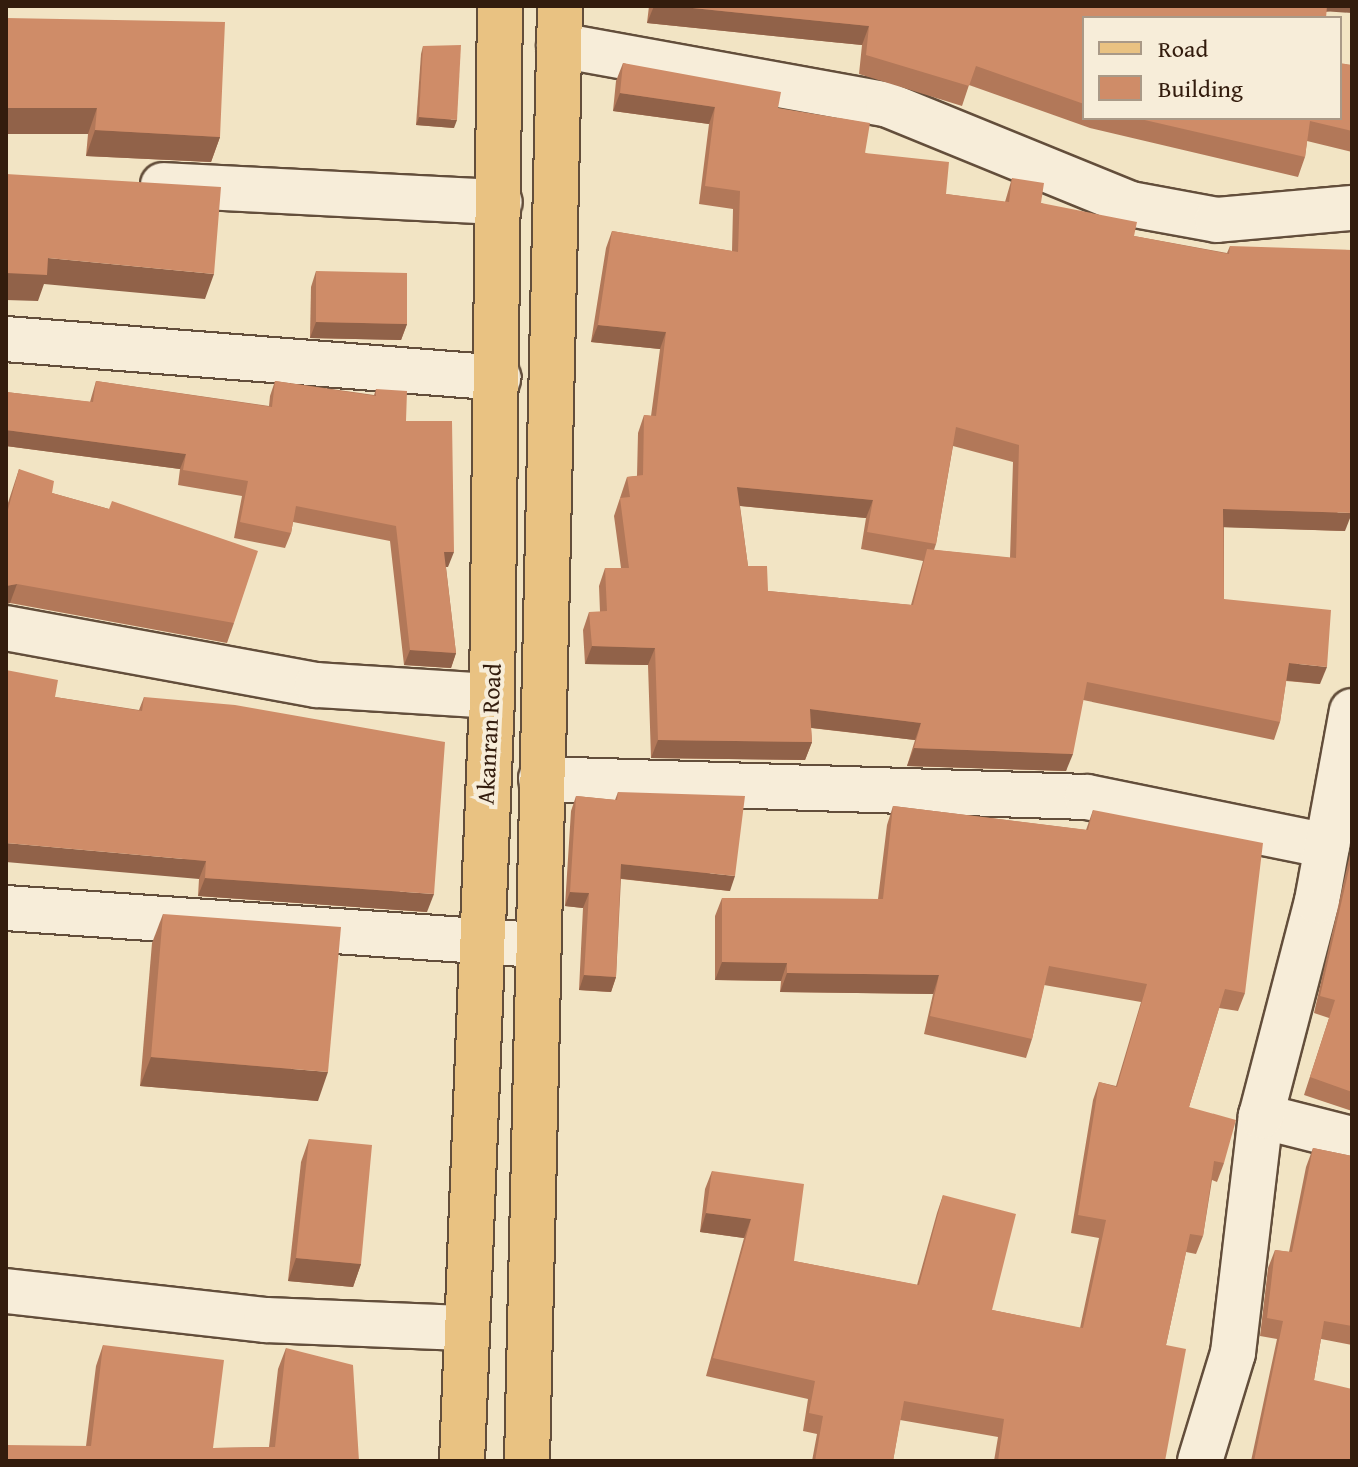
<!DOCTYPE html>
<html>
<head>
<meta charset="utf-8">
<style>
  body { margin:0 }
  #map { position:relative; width:1358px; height:1467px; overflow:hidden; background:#f2e4c4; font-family:"Gentium Book Plus",serif }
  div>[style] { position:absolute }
  .roads { filter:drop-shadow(2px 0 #634e3b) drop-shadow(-2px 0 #634e3b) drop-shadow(0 2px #634e3b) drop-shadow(0 -2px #634e3b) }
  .minor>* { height:44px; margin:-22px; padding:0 22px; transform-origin:22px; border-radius:22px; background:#f7edd9 }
  .major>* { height:44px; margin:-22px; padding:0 22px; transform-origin:22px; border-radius:22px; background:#e9c282 }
  .wall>* { inset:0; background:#b27859 }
  .shaded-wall>* { inset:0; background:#916249 }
  .building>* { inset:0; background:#cf8c68 }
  span { translate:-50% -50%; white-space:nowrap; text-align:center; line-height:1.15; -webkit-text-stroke:8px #f7edd9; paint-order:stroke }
  .street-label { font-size:24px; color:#331c0d }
  .frame { position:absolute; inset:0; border:8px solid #331c0d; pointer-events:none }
  .legend { position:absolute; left:1082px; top:16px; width:260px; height:104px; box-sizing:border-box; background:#f7edd9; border:2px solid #a99987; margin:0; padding:10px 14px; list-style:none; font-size:24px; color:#331c0d }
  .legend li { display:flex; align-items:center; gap:16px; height:40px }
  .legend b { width:40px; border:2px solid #a99987 }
</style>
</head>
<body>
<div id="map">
  <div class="roads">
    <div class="minor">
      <div style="left:559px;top:45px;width:334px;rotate:10.3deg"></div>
      <div style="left:888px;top:105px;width:261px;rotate:22.2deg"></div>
      <div style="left:1130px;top:204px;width:88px;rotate:10.4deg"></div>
      <div style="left:1217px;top:220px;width:136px;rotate:-5.1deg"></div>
      <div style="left:163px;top:185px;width:337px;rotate:2.9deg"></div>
      <div style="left:6px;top:339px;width:494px;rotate:4.5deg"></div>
      <div style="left:6px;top:628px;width:316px;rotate:10.4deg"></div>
      <div style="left:317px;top:685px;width:175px;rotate:3.6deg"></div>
      <div style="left:541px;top:779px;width:546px;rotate:1.89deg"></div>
      <div style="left:1087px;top:797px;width:245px;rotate:11.5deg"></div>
      <div style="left:6px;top:908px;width:532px;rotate:3.99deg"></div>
      <div style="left:1261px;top:1116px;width:94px;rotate:14.2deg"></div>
      <div style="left:6px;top:1291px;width:262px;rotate:6.4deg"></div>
      <div style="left:266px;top:1320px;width:197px;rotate:2.3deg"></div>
      <div style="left:1200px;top:1461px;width:113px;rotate:-73deg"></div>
      <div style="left:1233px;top:1353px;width:239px;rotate:-83.3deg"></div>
      <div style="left:1261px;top:1116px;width:222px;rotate:-75.4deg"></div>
      <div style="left:1317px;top:901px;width:193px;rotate:-79.6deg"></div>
    </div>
    <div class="major">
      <div style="left:462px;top:1461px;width:766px;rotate:-87.75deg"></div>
      <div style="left:492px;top:696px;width:690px;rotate:-89.34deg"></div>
      <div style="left:527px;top:1461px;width:1455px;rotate:-88.7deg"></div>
    </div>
  </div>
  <div class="wall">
    <div style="clip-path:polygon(649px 6px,1352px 6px,1326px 12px,1084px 18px,1084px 118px,1340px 118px,1352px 65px,1352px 152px,1307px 141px,1305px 157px,1298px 177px,1090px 128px,969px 85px,962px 106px,859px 74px,862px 45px,647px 23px)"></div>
    <div style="clip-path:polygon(6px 18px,220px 137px,211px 162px,86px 156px,88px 134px)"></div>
    <div style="clip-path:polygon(423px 46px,454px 128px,416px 125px,421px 54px)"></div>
    <div style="clip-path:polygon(evenodd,623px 63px,778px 108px,946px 194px,1005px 202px,1012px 178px,1041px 203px,1134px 236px,1227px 253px,1230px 246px,1345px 531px,1224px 527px,1224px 599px,1320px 684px,1286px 681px,1280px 722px,1274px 740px,1083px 700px,1066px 771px,907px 766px,915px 740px,811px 728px,812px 742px,805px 760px,651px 758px,648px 665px,585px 664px,583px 630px,589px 612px,600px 612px,599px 586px,605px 568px,621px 568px,614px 516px,627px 477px,637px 476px,638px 433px,644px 415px,651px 416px,660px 349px,591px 342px,606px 248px,612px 231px,732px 251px,733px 209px,699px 204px,709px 124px,613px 111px,616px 81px,623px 63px,953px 446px,1013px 462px,1010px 558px,934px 550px,936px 544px,953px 446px,623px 63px,740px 506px,866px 518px,861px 549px,923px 561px,911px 605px,768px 591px,748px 566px,740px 506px)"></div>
    <div style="clip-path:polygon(316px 271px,407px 324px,401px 340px,310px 338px,311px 287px)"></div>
    <div style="clip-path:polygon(96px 381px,269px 406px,270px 396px,275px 381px,374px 395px,376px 389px,406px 421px,448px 567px,446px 567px,456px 653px,451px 668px,404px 665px,390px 541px,293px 522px,291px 533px,285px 548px,234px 538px,242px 496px,178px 485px,180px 469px,6px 446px,6px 392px,90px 402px)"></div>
    <div style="clip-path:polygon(19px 469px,52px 493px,109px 509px,234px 623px,227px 643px,10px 603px,6px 604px,6px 509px)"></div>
    <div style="clip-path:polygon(55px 697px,139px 710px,144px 697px,427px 912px,198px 896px,199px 879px)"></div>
    <div style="clip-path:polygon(618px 792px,730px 891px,621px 879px,616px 977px,611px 992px,579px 990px,583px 908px,565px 906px,571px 811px,576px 796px,615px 800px)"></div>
    <div style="clip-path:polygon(893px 806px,1086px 830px,1093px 810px,1245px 993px,1238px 1011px,1219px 1008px,1189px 1107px,1224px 1163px,1217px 1182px,1212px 1180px,1203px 1236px,1196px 1254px,1186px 1252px,1166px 1345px,1165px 1461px,994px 1461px,998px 1437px,900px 1420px,893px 1461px,812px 1461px,817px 1434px,803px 1431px,808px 1399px,706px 1376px,744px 1238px,700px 1232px,705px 1189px,712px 1171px,794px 1261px,917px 1285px,937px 1213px,943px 1195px,992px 1310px,1080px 1328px,1099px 1238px,1071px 1233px,1093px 1100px,1099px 1082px,1116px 1086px,1141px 1002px,1044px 985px,1032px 1039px,1026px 1058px,924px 1034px,933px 994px,780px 992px,781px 981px,715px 980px,715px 916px,722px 898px,878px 899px,887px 825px)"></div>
    <div style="clip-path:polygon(1352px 845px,1352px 1111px,1304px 1095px,1329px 1018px,1314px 1013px)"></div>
    <div style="clip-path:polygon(163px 914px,318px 1101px,140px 1086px,152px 943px)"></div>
    <div style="clip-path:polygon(309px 1139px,361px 1264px,353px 1287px,288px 1281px,301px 1162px)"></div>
    <div style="clip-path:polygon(1313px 1148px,1352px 1156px,1352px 1345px,1321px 1339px,1314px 1380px,1352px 1461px,1251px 1461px,1277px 1339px,1260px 1336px,1268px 1268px,1275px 1250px,1289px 1252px,1306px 1167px)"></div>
    <div style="clip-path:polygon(103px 1345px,213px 1448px,269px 1447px,278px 1369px,286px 1348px,359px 1461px,86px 1446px,96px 1366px)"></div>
  </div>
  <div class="shaded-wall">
    <div style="clip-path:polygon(654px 6px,673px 6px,869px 26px,862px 45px,647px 23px)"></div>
    <div style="clip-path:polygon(1324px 6px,1352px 6px,1352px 13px,1322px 11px)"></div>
    <div style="clip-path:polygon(620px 93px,715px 107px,709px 124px,613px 111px)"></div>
    <div style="clip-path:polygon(6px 108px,97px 108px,88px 134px,6px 134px)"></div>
    <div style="clip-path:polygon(419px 117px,457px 120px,454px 128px,416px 125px)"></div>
    <div style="clip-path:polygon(95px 130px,220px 137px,211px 162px,86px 156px)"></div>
    <div style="clip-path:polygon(48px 258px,214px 274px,205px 299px,44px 284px,38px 301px,6px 300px,6px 273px)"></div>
    <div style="clip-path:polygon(316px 322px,407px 324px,401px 340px,310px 338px)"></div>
    <div style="clip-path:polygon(598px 325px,666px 332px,660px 349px,591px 342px)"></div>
    <div style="clip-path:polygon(6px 430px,186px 454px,180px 469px,6px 446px)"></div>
    <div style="clip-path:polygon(737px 487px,873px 500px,866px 518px,731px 505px)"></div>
    <div style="clip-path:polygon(1223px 509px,1352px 513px,1345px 531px,1217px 527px)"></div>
    <div style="clip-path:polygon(444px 552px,454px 552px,448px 567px,439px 567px)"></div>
    <div style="clip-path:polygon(17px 584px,10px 603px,6px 604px,6px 586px)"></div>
    <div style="clip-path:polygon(592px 646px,655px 648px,648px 665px,585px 664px)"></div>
    <div style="clip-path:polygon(410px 650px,456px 653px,451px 668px,404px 665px)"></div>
    <div style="clip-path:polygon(1289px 663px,1327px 667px,1320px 684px,1283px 680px)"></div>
    <div style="clip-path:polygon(810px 709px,921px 723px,915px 740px,804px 727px)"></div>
    <div style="clip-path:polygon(658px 740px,812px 742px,805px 760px,651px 758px)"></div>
    <div style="clip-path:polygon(914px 748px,1073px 754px,1066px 771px,907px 766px)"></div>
    <div style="clip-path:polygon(6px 843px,206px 861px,199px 879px,6px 862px)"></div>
    <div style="clip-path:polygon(621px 864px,735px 876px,730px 891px,616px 878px)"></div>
    <div style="clip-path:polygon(205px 878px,434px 894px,427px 912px,198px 896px)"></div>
    <div style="clip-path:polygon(570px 892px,589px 893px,583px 908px,565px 906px)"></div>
    <div style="clip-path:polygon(722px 962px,787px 963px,781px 981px,715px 980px)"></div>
    <div style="clip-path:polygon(787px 973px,939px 975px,933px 994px,780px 992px)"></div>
    <div style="clip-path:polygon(584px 975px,616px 977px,611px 992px,579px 990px)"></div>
    <div style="clip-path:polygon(151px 1057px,328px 1072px,318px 1101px,140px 1086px)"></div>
    <div style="clip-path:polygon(706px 1213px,751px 1219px,744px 1238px,700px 1232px)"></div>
    <div style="clip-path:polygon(296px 1258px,361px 1264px,353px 1287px,288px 1281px)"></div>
  </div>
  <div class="building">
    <div style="clip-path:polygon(673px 6px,1327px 6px,1326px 18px,1084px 18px,1084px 104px,976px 66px,969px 86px,866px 55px,869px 26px)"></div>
    <div style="clip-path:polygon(6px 18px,225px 22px,220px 137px,95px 130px,97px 108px,6px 108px)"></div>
    <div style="clip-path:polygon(461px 45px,457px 120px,419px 117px,423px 46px)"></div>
    <div style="clip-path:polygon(evenodd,623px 63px,781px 92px,778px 108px,870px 123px,865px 153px,949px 162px,946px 194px,1009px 202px,1012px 178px,1044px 183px,1041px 203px,1137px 222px,1134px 236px,1229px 254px,1230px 246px,1352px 250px,1352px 513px,1223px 509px,1224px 599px,1331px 610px,1327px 667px,1289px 663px,1280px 722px,1087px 682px,1073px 754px,914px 748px,921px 723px,810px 709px,812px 742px,658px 740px,655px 648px,592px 646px,589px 612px,607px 611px,605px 568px,629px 568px,620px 498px,630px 497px,627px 477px,643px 475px,644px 415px,656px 416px,666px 332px,598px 325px,612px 231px,738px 252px,740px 191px,705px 186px,715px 107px,620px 93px,623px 63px,956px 427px,1019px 445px,1016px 558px,927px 549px,913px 605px,768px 591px,767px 566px,748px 566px,737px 487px,873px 500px,867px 532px,936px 544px,956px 427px)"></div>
    <div style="clip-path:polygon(1340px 63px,1352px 65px,1352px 131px,1310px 121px,1305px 157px,1136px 118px,1340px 118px)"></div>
    <div style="clip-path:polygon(6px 174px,221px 187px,214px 274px,48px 258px,47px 275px,6px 273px)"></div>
    <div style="clip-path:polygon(316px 271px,407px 273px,407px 324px,316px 322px)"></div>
    <div style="clip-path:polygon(96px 381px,272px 407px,275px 381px,376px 396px,376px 389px,407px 391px,406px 421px,452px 421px,454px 552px,444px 552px,456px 653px,410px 650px,396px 526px,296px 506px,291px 533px,240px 522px,248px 481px,183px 470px,186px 454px,6px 430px,6px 392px,93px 402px)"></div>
    <div style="clip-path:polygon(19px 469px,54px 481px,52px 493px,109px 509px,112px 501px,258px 551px,234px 623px,17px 584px,6px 586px,6px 517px)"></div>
    <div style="clip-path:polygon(6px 670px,58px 680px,55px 697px,142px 711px,144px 697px,235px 705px,445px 742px,434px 894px,205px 878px,206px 861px,6px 843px)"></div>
    <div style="clip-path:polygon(618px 792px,745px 796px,735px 876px,621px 864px,616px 977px,584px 975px,589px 893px,570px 892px,576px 796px,617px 800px)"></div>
    <div style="clip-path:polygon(893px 806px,1088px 830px,1093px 810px,1263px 843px,1245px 993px,1225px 989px,1189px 1107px,1236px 1120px,1224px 1163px,1214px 1161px,1203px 1236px,1190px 1234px,1166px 1345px,1186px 1349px,1165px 1461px,998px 1461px,1004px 1419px,904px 1401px,893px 1461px,815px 1461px,823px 1416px,809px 1413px,815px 1381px,713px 1358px,751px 1219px,706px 1213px,712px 1171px,804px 1184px,794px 1261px,919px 1285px,943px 1195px,1016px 1214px,992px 1310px,1083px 1328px,1106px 1220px,1078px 1215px,1099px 1082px,1117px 1087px,1147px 984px,1049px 966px,1032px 1039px,930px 1016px,939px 975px,787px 973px,787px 963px,722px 962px,722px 898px,883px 899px)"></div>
    <div style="clip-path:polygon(1352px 856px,1352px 1092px,1310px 1077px,1335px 1000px,1320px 996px)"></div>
    <div style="clip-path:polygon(163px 914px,341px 927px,328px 1072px,151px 1057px)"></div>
    <div style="clip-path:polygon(309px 1139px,372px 1145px,361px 1264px,296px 1258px)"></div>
    <div style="clip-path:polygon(1313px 1148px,1352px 1156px,1352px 1326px,1324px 1321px,1314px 1380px,1352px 1389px,1352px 1461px,1254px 1461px,1283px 1321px,1267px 1318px,1275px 1250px,1292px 1252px)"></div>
    <div style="clip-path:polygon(103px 1345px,224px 1360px,213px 1448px,275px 1447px,286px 1348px,353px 1365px,359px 1461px,6px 1461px,6px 1445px,91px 1446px)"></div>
  </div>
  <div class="street-label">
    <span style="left:489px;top:734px;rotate:-87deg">Akanran Road</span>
  </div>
  <div class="frame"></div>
  <ul class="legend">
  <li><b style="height:10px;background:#e9c282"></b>Road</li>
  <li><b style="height:22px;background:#cf8c68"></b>Building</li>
  </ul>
</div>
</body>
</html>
